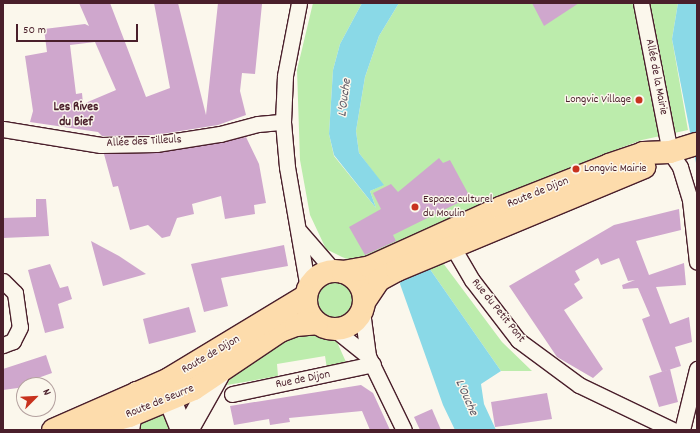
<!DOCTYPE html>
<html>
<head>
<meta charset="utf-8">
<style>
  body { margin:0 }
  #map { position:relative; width:700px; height:433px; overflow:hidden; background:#fbf7ec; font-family:Dekko,sans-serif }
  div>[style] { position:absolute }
  .green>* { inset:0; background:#bcecac }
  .round { border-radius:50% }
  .water>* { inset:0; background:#8ad9e7 }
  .building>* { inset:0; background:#cfa7cd }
  .roads { filter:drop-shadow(1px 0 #4a1f2b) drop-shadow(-1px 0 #4a1f2b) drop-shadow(0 1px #4a1f2b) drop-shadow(0 -1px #4a1f2b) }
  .street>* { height:15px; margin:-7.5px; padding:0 7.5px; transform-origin:7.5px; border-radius:7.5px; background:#fbf7ec }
  .secondary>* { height:22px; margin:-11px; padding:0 11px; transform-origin:11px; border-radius:11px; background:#fbf7ec }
  .primary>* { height:22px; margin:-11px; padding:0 11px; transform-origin:11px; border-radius:11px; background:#fddcac }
  .primary>.ring { margin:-11px; padding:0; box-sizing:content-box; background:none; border:22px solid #fddcac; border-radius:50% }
  .dots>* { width:11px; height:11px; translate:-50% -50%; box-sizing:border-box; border:2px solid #fbf7ec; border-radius:50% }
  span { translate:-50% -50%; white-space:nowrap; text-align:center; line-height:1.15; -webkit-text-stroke:3px #fbf7ec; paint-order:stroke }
  .street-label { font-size:12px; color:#4a1f2b }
  .poi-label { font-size:12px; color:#4a1f2b }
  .right { translate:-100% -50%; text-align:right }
  .left { translate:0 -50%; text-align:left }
  .water-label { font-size:13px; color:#5d5763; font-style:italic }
  .neighbourhood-label { font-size:13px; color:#4a1f2b; font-weight:700 }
  .frame { position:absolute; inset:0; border:4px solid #4a1f2b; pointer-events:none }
  .north { position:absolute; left:16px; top:377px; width:40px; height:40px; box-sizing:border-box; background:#fbf7ec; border:1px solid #b4a19f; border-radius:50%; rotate:66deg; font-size:11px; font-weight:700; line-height:16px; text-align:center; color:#4a1f2b }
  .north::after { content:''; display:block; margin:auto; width:14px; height:18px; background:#c8321e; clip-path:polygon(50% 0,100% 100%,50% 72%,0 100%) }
  .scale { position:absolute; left:16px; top:24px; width:122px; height:18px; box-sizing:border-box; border:2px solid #4a1f2b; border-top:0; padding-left:5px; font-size:12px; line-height:14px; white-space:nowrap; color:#4a1f2b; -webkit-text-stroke:3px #fbf7ec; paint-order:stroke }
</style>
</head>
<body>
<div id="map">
  <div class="green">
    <div style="clip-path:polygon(313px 3px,362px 3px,340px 44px,333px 70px,329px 134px,334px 156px,376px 208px,370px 191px,383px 185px,359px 153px,356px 131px,365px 77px,379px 36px,399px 3px,678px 3px,672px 39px,688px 130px,642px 140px,596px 157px,382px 254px,350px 260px,342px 257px,326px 249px,310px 215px,300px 160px,297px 70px)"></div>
    <div style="clip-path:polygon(437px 261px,443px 263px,502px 342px,532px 371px,501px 371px,427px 265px)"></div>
    <div class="round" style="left:318px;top:282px;width:36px;height:36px"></div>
    <div style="clip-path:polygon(313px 332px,337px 342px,346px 362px,327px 369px,325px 356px,277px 364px,278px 376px,227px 385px,232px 374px,285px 334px)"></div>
    <div style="clip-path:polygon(167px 412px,174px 430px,136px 430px,143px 420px)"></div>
  </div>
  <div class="water">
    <div style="clip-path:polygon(362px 3px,399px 3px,379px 36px,365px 77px,356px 131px,359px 153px,384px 185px,370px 191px,376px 208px,334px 155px,329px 134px,333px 70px,340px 44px)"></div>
    <div style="clip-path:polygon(678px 3px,697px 3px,697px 168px,672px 39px)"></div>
    <div style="clip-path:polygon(427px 265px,501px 371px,481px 384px,484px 404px,496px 430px,455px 430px,443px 405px,400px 284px,402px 275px)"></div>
  </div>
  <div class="building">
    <div style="clip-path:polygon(evenodd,79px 3px,110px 3px,146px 97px,170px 88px,154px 3px,178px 3px,206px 115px,218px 3px,262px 4px,255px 74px,242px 73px,240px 91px,246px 115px,218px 125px,155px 135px,102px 136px,98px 132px,30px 122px,33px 111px,25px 56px,47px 52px,44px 29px,85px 24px,89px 26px,79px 3px,95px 42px,116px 90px,83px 104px,82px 93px,76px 94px,70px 45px,95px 42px)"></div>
    <div style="clip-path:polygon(532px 3px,579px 3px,544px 26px)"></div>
    <div style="clip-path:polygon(246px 137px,259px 164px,266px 203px,254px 205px,255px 214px,225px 219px,221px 196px,192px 204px,194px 214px,177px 218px,170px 236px,162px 238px,148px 225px,130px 230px,118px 186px,113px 187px,104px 154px,157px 153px)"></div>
    <div style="clip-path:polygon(439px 158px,443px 163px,450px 160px,470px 197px,393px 235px,396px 241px,365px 255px,349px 227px,381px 209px,373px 193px,391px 184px,398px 192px)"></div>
    <div style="clip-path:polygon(36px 199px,46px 199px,49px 236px,3px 238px,3px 218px,36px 217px)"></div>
    <div style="clip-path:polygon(679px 209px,681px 230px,636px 241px,649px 275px,684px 263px,686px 285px,656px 287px,670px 324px,689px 317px,692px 342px,675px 347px,681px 366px,662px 372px,642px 319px,650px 316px,638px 288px,623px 289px,622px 285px,635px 280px,628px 281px,619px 258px,601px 265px,598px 258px,575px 271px,580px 280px,574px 284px,583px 298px,564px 310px,603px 369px,593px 378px,557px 357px,509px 286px,614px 225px)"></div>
    <div style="clip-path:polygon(91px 241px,119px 256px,146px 274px,103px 286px)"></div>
    <div style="clip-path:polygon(284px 245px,288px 266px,221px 278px,228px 306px,204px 312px,191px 264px)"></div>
    <div style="clip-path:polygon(50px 264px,60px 288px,68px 286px,72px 299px,58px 304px,64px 328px,45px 333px,28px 270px)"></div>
    <div style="clip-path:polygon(189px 307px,196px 332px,149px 344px,143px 319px)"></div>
    <div style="clip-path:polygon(46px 355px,52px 373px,38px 378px,40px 385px,3px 390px,3px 369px)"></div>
    <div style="clip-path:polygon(670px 369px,678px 402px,659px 407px,649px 376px)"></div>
    <div style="clip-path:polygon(361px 385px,373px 393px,390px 430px,370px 430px,362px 411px,289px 418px,290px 422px,270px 425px,269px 419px,234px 425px,230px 406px)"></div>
    <div style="clip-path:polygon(547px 393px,552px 419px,495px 427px,491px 402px)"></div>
    <div style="clip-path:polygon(432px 409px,441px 430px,420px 430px,414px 417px)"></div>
  </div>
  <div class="roads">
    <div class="street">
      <div style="left:299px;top:3px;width:74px;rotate:100.9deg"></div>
      <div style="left:285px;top:76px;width:46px;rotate:92.5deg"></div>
      <div style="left:283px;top:122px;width:45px;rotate:84.9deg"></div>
      <div style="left:287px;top:167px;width:123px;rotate:80.2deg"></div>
      <div style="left:641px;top:3px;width:152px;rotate:79deg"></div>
      <div style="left:670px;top:152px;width:18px;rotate:56deg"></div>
      <div style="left:680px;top:167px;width:34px;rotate:73deg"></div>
      <div style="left:690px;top:200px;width:62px;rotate:83.6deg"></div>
      <div style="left:3px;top:129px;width:99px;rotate:9.3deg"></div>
      <div style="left:101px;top:145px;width:55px;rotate:-1deg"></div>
      <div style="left:156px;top:144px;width:65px;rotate:-8.9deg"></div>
      <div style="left:220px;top:134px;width:39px;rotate:-15deg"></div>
      <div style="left:258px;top:124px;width:25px;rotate:-5deg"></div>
      <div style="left:300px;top:232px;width:50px;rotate:49deg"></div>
      <div style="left:448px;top:239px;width:48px;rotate:59.7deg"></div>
      <div style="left:472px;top:280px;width:76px;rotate:52.5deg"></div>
      <div style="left:518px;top:340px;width:76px;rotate:36.4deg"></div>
      <div style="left:579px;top:385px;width:104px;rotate:25.6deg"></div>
      <div style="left:3px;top:281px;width:17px;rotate:45deg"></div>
      <div style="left:15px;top:293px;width:34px;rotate:82deg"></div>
      <div style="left:20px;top:327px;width:16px;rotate:117deg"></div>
      <div style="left:13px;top:341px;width:11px;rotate:158deg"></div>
      <div style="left:362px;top:311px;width:45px;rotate:82.4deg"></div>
      <div style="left:334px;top:329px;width:43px;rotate:38.5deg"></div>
      <div style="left:368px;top:356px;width:82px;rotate:64.1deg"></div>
      <div style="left:232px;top:394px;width:144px;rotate:-12deg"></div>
      <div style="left:682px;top:430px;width:63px;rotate:-76.2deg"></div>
    </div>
    <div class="secondary">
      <div style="left:128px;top:430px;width:29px;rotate:-80deg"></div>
      <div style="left:133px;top:401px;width:9px;rotate:-63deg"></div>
      <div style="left:137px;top:393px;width:9px"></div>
      <div style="left:146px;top:393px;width:25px;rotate:16deg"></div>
      <div style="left:170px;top:400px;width:32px;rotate:68deg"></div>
      <div style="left:187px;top:430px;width:63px;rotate:-60.6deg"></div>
    </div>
    <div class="primary">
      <div class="ring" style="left:306px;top:271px;width:36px;height:36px"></div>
      <div style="left:343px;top:272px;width:27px;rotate:-10deg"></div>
      <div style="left:370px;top:267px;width:143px;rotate:-24.4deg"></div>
      <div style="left:500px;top:208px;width:117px;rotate:-21.5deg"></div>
      <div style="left:609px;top:165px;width:36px;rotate:-19deg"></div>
      <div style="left:643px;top:153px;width:27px;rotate:-2deg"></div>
      <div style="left:670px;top:152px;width:28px;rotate:-17deg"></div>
      <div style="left:364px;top:302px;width:27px;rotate:-56deg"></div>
      <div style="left:379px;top:280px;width:21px;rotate:-29deg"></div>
      <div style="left:397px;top:270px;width:268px;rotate:-22.6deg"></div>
      <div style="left:83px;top:429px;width:48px;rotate:-15.8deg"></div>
      <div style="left:129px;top:416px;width:70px;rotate:-22.6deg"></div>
      <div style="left:194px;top:389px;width:104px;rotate:-34deg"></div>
      <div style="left:280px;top:331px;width:17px;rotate:-21deg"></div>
      <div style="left:296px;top:325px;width:21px;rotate:-5deg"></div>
      <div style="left:53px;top:430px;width:127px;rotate:-23.7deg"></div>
      <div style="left:169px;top:379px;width:160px;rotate:-31.2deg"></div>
    </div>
  </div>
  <div class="dots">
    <div style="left:639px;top:100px;background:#c8321e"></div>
    <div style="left:576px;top:169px;background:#c8321e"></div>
    <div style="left:415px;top:207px;background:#c8321e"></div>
  </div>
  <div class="street-label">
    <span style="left:656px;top:77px;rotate:79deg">Allée de la Mairie</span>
    <span style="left:144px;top:142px;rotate:-3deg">Allée des Tilleuls</span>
    <span style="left:538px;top:193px;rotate:-22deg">Route de Dijon</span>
    <span style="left:498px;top:311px;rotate:51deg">Rue du Petit Pont</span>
    <span style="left:211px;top:355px;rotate:-30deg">Route de Dijon</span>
    <span style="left:303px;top:380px;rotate:-11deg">Rue de Dijon</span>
    <span style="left:160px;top:402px;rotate:-22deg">Route de Seurre</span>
  </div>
  <div class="poi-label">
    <span class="right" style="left:631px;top:100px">Longvic Village</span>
    <span class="left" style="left:584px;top:169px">Longvic Mairie</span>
    <span class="left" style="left:423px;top:207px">Espace culturel<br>du Moulin</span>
  </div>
  <div class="water-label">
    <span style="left:346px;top:98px;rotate:-83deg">L'Ouche</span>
    <span style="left:465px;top:398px;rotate:66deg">L'Ouche</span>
  </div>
  <div class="neighbourhood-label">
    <span style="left:76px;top:116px">Les Rives<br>du Bief</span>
  </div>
  <div class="frame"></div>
  <div class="north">N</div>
  <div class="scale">50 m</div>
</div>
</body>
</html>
